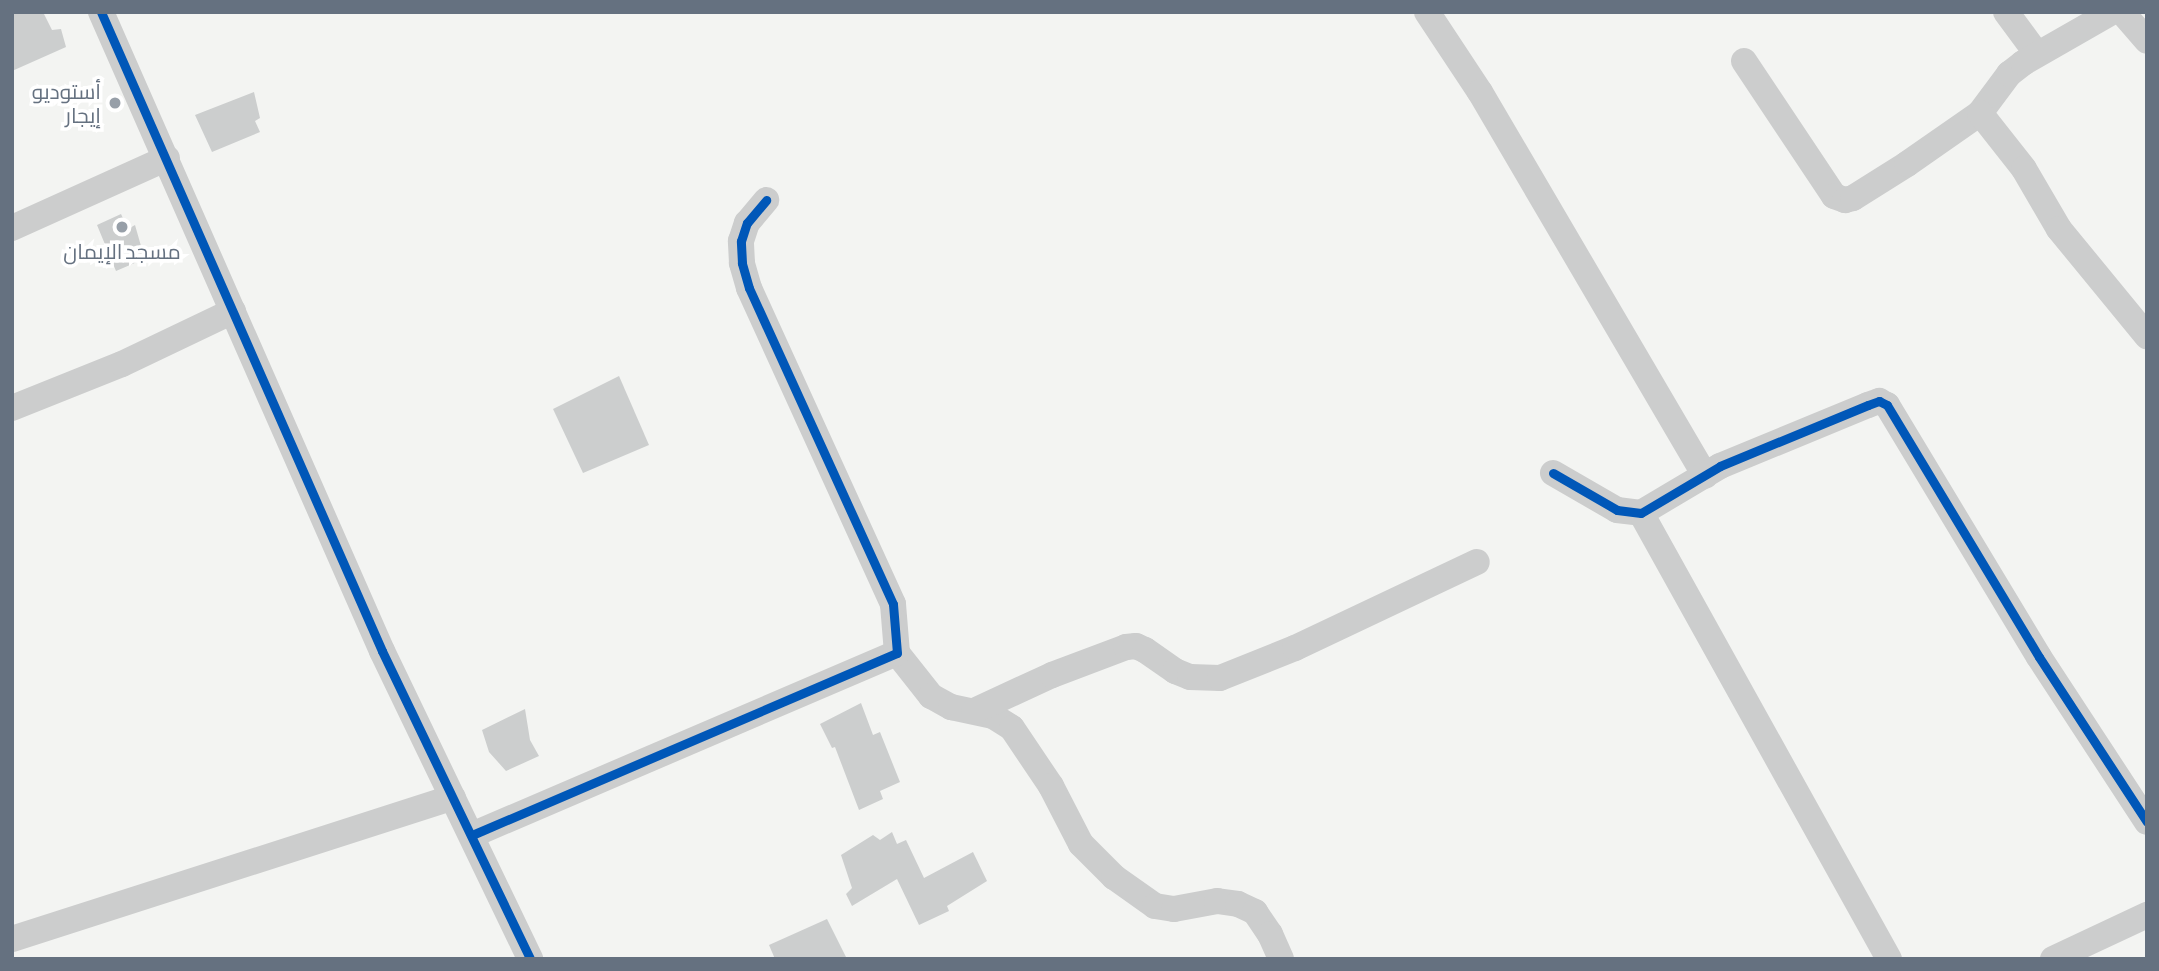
<!DOCTYPE html>
<html>
<head>
<meta charset="utf-8">
<style>
  body { margin:0 }
  #map { position:relative; width:2159px; height:971px; overflow:hidden; background:#f3f4f2; font-family:"Asap Condensed",Cairo,sans-serif }
  div>[style] { position:absolute }
  .building>* { inset:0; background:#cccece }
  .minor>* { height:26px; margin:-13px; padding:0 13px; transform-origin:13px; border-radius:13px; background:#cccdcd }
  .cycleway>* { height:9px; margin:-4.5px; padding:0 4.5px; transform-origin:4.5px; border-radius:4.5px; background:#0057b8 }
  .dots>* { width:19px; height:19px; translate:-50% -50%; box-sizing:border-box; border:4px solid #fff; border-radius:50% }
  span { translate:-50% -50%; white-space:nowrap; text-align:center; line-height:1.15; -webkit-text-stroke:7px #fff; paint-order:stroke }
  .poi-label { font-size:21px; color:#657180 }
  .right { translate:-100% -50%; text-align:right }
  .frame { position:absolute; inset:0; border:14px solid #657180; pointer-events:none }
</style>
</head>
<body>
<div id="map">
  <div class="building">
    <div style="clip-path:polygon(12px 12px,43px 12px,52px 30px,61px 29px,66px 47px,12px 71px)"></div>
    <div style="clip-path:polygon(254px 92px,260px 118px,255px 121px,260px 132px,212px 152px,195px 115px)"></div>
    <div style="clip-path:polygon(121px 214px,128px 229px,135px 225px,143px 253px,135px 257px,137px 262px,116px 271px,97px 225px)"></div>
    <div style="clip-path:polygon(619px 376px,649px 445px,583px 473px,553px 409px)"></div>
    <div style="clip-path:polygon(861px 703px,873px 735px,880px 732px,900px 782px,880px 791px,883px 799px,859px 810px,835px 747px,832px 748px,820px 724px)"></div>
    <div style="clip-path:polygon(525px 709px,530px 740px,539px 756px,506px 771px,489px 752px,482px 730px)"></div>
    <div style="clip-path:polygon(892px 832px,897px 844px,906px 840px,924px 878px,973px 852px,987px 881px,947px 906px,949px 911px,919px 925px,897px 879px,852px 906px,846px 894px,852px 888px,841px 855px,873px 835px,880px 840px)"></div>
    <div style="clip-path:polygon(827px 919px,847px 959px,775px 959px,769px 945px)"></div>
  </div>
  <div class="minor">
    <div style="left:101px;top:12px;width:698px;rotate:66.26deg"></div>
    <div style="left:382px;top:651px;width:342px;rotate:64.3deg"></div>
    <div style="left:1427px;top:12px;width:96px;rotate:56.5deg"></div>
    <div style="left:1480px;top:92px;width:445px;rotate:59.6deg"></div>
    <div style="left:2006px;top:12px;width:52px;rotate:53.6deg"></div>
    <div style="left:2122px;top:12px;width:38px;rotate:49deg"></div>
    <div style="left:1744px;top:61px;width:162px;rotate:56.3deg"></div>
    <div style="left:1834px;top:196px;width:12px;rotate:20deg"></div>
    <div style="left:1845px;top:200px;width:8px;rotate:-14deg"></div>
    <div style="left:1853px;top:198px;width:64px;rotate:-32.2deg"></div>
    <div style="left:1907px;top:164px;width:89px;rotate:-34.9deg"></div>
    <div style="left:1980px;top:113px;width:49px;rotate:-53.4deg"></div>
    <div style="left:2009px;top:74px;width:18px;rotate:-38deg"></div>
    <div style="left:2023px;top:63px;width:103px;rotate:-29.8deg"></div>
    <div style="left:1980px;top:113px;width:71px;rotate:51.8deg"></div>
    <div style="left:2024px;top:169px;width:69px;rotate:59.7deg"></div>
    <div style="left:2059px;top:229px;width:139px;rotate:50.6deg"></div>
    <div style="left:12px;top:228px;width:170px;rotate:-24.3deg"></div>
    <div style="left:12px;top:408px;width:118px;rotate:-21.8deg"></div>
    <div style="left:122px;top:364px;width:123px;rotate:-25.5deg"></div>
    <div style="left:1553px;top:473px;width:74px;rotate:30deg"></div>
    <div style="left:1617px;top:510px;width:24px;rotate:7deg"></div>
    <div style="left:1641px;top:513px;width:92px;rotate:-30.7deg"></div>
    <div style="left:1720px;top:466px;width:160px;rotate:-22.4deg"></div>
    <div style="left:1868px;top:405px;width:12px;rotate:-20deg"></div>
    <div style="left:1879px;top:401px;width:9px;rotate:27deg"></div>
    <div style="left:1887px;top:405px;width:294px;rotate:58.9deg"></div>
    <div style="left:2039px;top:657px;width:197px;rotate:56.8deg"></div>
    <div style="left:1641px;top:513px;width:510px;rotate:60.92deg"></div>
    <div style="left:897px;top:653px;width:55px;rotate:51.7deg"></div>
    <div style="left:931px;top:696px;width:23px;rotate:29deg"></div>
    <div style="left:951px;top:707px;width:43px;rotate:12.1deg"></div>
    <div style="left:993px;top:716px;width:22px;rotate:32deg"></div>
    <div style="left:1012px;top:728px;width:70px;rotate:56.1deg"></div>
    <div style="left:1051px;top:786px;width:65px;rotate:62.7deg"></div>
    <div style="left:1081px;top:844px;width:47px;rotate:45deg"></div>
    <div style="left:1114px;top:877px;width:50px;rotate:35.3deg"></div>
    <div style="left:1155px;top:906px;width:19px;rotate:9deg"></div>
    <div style="left:1174px;top:909px;width:44px;rotate:-10.5deg"></div>
    <div style="left:1217px;top:901px;width:21px;rotate:8deg"></div>
    <div style="left:1238px;top:904px;width:19px;rotate:25deg"></div>
    <div style="left:1255px;top:912px;width:27px;rotate:56deg"></div>
    <div style="left:1270px;top:934px;width:27px;rotate:66deg"></div>
    <div style="left:974px;top:711px;width:86px;rotate:-24.8deg"></div>
    <div style="left:1052px;top:675px;width:79px;rotate:-20.7deg"></div>
    <div style="left:1126px;top:647px;width:10px;rotate:-6deg"></div>
    <div style="left:1136px;top:646px;width:10px;rotate:24deg"></div>
    <div style="left:1145px;top:650px;width:37px;rotate:35deg"></div>
    <div style="left:1175px;top:671px;width:16px;rotate:22deg"></div>
    <div style="left:1190px;top:677px;width:30px;rotate:2deg"></div>
    <div style="left:1220px;top:678px;width:81px;rotate:-21.8deg"></div>
    <div style="left:1295px;top:648px;width:201px;rotate:-25.3deg"></div>
    <div style="left:472px;top:835px;width:462px;rotate:-23.2deg"></div>
    <div style="left:897px;top:653px;width:49px;rotate:-94.7deg"></div>
    <div style="left:893px;top:604px;width:347px;rotate:-114.5deg"></div>
    <div style="left:749px;top:288px;width:26px;rotate:-106deg"></div>
    <div style="left:742px;top:263px;width:22px;rotate:-93deg"></div>
    <div style="left:741px;top:241px;width:19px;rotate:-72deg"></div>
    <div style="left:747px;top:223px;width:30px;rotate:-50deg"></div>
    <div style="left:12px;top:939px;width:463px;rotate:-17.8deg"></div>
    <div style="left:2053px;top:959px;width:104px;rotate:-25.1deg"></div>
  </div>
  <div class="cycleway">
    <div style="left:101px;top:12px;width:698px;rotate:66.26deg"></div>
    <div style="left:382px;top:651px;width:342px;rotate:64.3deg"></div>
    <div style="left:1553px;top:473px;width:74px;rotate:30deg"></div>
    <div style="left:1617px;top:510px;width:24px;rotate:7deg"></div>
    <div style="left:1641px;top:513px;width:92px;rotate:-30.7deg"></div>
    <div style="left:1720px;top:466px;width:160px;rotate:-22.4deg"></div>
    <div style="left:1868px;top:405px;width:12px;rotate:-20deg"></div>
    <div style="left:1879px;top:401px;width:9px;rotate:27deg"></div>
    <div style="left:1887px;top:405px;width:294px;rotate:58.9deg"></div>
    <div style="left:2039px;top:657px;width:197px;rotate:56.8deg"></div>
    <div style="left:472px;top:835px;width:462px;rotate:-23.2deg"></div>
    <div style="left:897px;top:653px;width:49px;rotate:-94.7deg"></div>
    <div style="left:893px;top:604px;width:347px;rotate:-114.5deg"></div>
    <div style="left:749px;top:288px;width:26px;rotate:-106deg"></div>
    <div style="left:742px;top:263px;width:22px;rotate:-93deg"></div>
    <div style="left:741px;top:241px;width:19px;rotate:-72deg"></div>
    <div style="left:747px;top:223px;width:30px;rotate:-50deg"></div>
  </div>
  <div class="dots">
    <div style="left:115px;top:103px;background:#979fa8"></div>
    <div style="left:122px;top:227px;background:#979fa8"></div>
  </div>
  <div class="poi-label">
    <span class="right" style="left:101px;top:103px">أستوديو<br>إيجار</span>
    <span style="left:122px;top:251px">مسجد الإيمان</span>
  </div>
  <div class="frame"></div>
</div>
</body>
</html>
